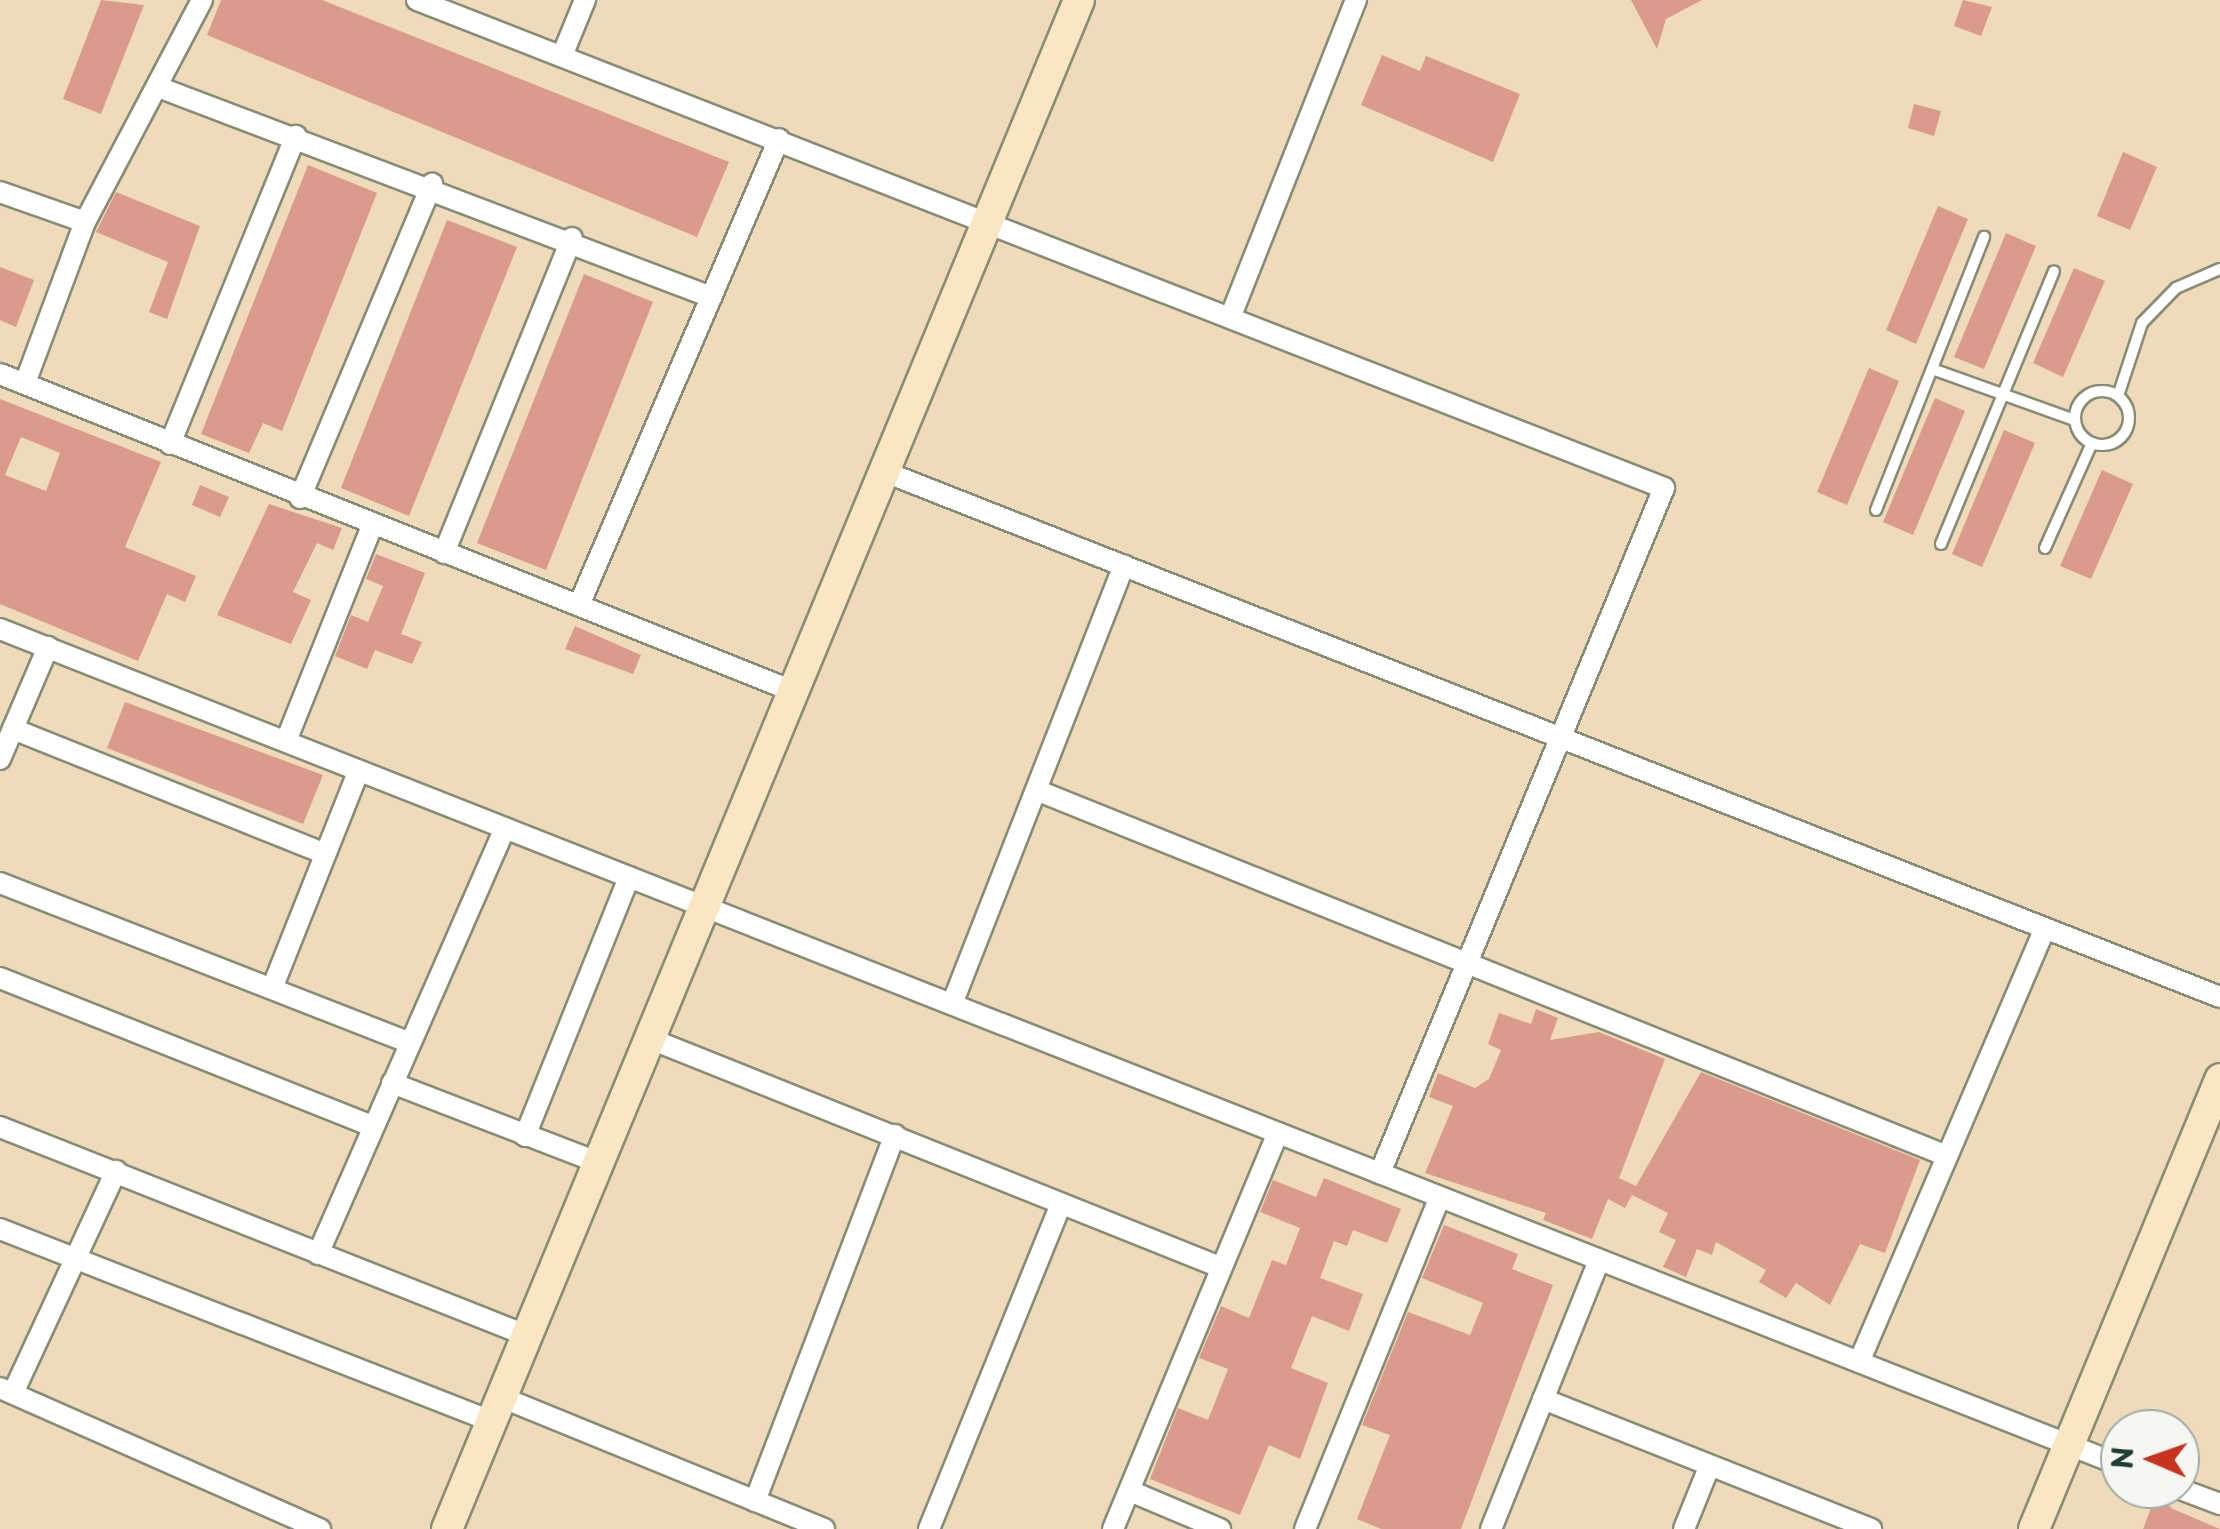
<!DOCTYPE html>
<html>
<head>
<meta charset="utf-8">
<style>
  body { margin:0 }
  #map { position:relative; width:2220px; height:1529px; overflow:hidden; background:#efdbb9; font-family:"Playpen Sans",sans-serif }
  div>[style] { position:absolute }
  .building>* { inset:0; background:#da9b8d }
  .roads { filter:drop-shadow(2px 0 #878c76) drop-shadow(-2px 0 #878c76) drop-shadow(0 2px #878c76) drop-shadow(0 -2px #878c76) }
  .lane>* { height:10px; margin:-5px; padding:0 5px; transform-origin:5px; border-radius:5px; background:#fff }
  .lane>.ring { margin:-5px; padding:0; box-sizing:content-box; background:none; border:10px solid #fff; border-radius:50% }
  .street>* { height:20px; margin:-10px; padding:0 10px; transform-origin:10px; border-radius:10px; background:#fff }
  .secondary>* { height:30px; margin:-15px; padding:0 15px; transform-origin:15px; border-radius:15px; background:#f9e7c3 }
  span { translate:-50% -50%; white-space:nowrap; text-align:center; line-height:1.15; -webkit-text-stroke:8px #f6f6f2; paint-order:stroke }
  .north { position:absolute; left:2100px; top:1409px; width:100px; height:100px; box-sizing:border-box; background:#f6f6f2; border:2px solid #a0aca6; border-radius:50%; rotate:272deg; font-size:28px; font-weight:700; line-height:40px; text-align:center; color:#1f3d34 }
  .north::after { content:''; display:block; margin:auto; width:35px; height:45px; background:#c8321e; clip-path:polygon(50% 0,100% 100%,50% 72%,0 100%) }
</style>
</head>
<body>
<div id="map">
  <div class="building">
    <div style="clip-path:polygon(101px 0,144px 5px,101px 114px,63px 99px)"></div>
    <div style="clip-path:polygon(221px 0,322px 0,729px 162px,697px 237px,207px 35px)"></div>
    <div style="clip-path:polygon(1631px 0,1702px 0,1666px 19px,1657px 49px)"></div>
    <div style="clip-path:polygon(1963px 0,1992px 7px,1981px 36px,1954px 26px)"></div>
    <div style="clip-path:polygon(1382px 55px,1420px 71px,1426px 56px,1520px 94px,1493px 162px,1361px 105px)"></div>
    <div style="clip-path:polygon(1914px 104px,1941px 111px,1934px 136px,1908px 128px)"></div>
    <div style="clip-path:polygon(2123px 152px,2157px 167px,2130px 230px,2097px 216px)"></div>
    <div style="clip-path:polygon(308px 165px,377px 193px,282px 431px,263px 423px,249px 453px,201px 434px)"></div>
    <div style="clip-path:polygon(116px 192px,200px 226px,167px 319px,149px 312px,168px 262px,96px 232px)"></div>
    <div style="clip-path:polygon(1938px 206px,1968px 219px,1916px 344px,1886px 330px)"></div>
    <div style="clip-path:polygon(447px 220px,517px 247px,409px 516px,341px 488px)"></div>
    <div style="clip-path:polygon(2006px 233px,2036px 246px,1984px 369px,1954px 357px)"></div>
    <div style="clip-path:polygon(0 267px,34px 280px,16px 327px,0 320px)"></div>
    <div style="clip-path:polygon(2074px 268px,2105px 281px,2063px 377px,2033px 363px)"></div>
    <div style="clip-path:polygon(584px 274px,653px 302px,546px 570px,477px 543px)"></div>
    <div style="clip-path:polygon(1869px 368px,1899px 381px,1847px 505px,1817px 492px)"></div>
    <div style="clip-path:polygon(1935px 398px,1965px 411px,1913px 535px,1883px 522px)"></div>
    <div style="clip-path:polygon(evenodd,0 399px,161px 462px,125px 547px,196px 576px,185px 602px,167px 594px,138px 661px,0 604px,0 399px,21px 437px,60px 453px,46px 491px,5px 475px,21px 437px)"></div>
    <div style="clip-path:polygon(2004px 430px,2035px 443px,1982px 567px,1952px 554px)"></div>
    <div style="clip-path:polygon(2102px 470px,2133px 484px,2091px 579px,2060px 566px)"></div>
    <div style="clip-path:polygon(200px 485px,229px 497px,220px 517px,192px 505px)"></div>
    <div style="clip-path:polygon(269px 504px,342px 528px,333px 550px,317px 543px,293px 592px,311px 600px,291px 644px,217px 615px)"></div>
    <div style="clip-path:polygon(376px 554px,425px 573px,401px 634px,422px 642px,412px 664px,375px 650px,367px 669px,335px 656px,351px 615px,368px 622px,383px 586px,366px 579px)"></div>
    <div style="clip-path:polygon(575px 626px,641px 655px,633px 674px,565px 649px)"></div>
    <div style="clip-path:polygon(125px 702px,323px 775px,303px 824px,107px 748px)"></div>
    <div style="clip-path:polygon(1536px 1009px,1558px 1018px,1550px 1040px,1599px 1032px,1665px 1059px,1619px 1178px,1636px 1186px,1701px 1072px,1920px 1160px,1885px 1253px,1860px 1244px,1830px 1305px,1796px 1283px,1786px 1298px,1759px 1282px,1766px 1270px,1716px 1242px,1712px 1255px,1697px 1249px,1686px 1277px,1663px 1267px,1676px 1240px,1659px 1232px,1668px 1213px,1632px 1195px,1625px 1208px,1608px 1199px,1592px 1239px,1543px 1220px,1546px 1213px,1425px 1173px,1453px 1106px,1429px 1097px,1438px 1073px,1475px 1088px,1489px 1079px,1501px 1050px,1488px 1044px,1499px 1013px,1531px 1024px)"></div>
    <div style="clip-path:polygon(1324px 1178px,1401px 1209px,1387px 1243px,1353px 1230px,1347px 1246px,1334px 1241px,1320px 1278px,1363px 1294px,1349px 1331px,1312px 1316px,1291px 1368px,1328px 1383px,1300px 1459px,1269px 1445px,1240px 1515px,1150px 1479px,1178px 1408px,1208px 1420px,1228px 1369px,1199px 1358px,1221px 1306px,1249px 1318px,1272px 1260px,1286px 1265px,1300px 1228px,1260px 1212px,1273px 1180px,1316px 1197px)"></div>
    <div style="clip-path:polygon(1444px 1225px,1518px 1254px,1512px 1269px,1553px 1285px,1461px 1529px,1381px 1529px,1357px 1519px,1390px 1435px,1362px 1425px,1408px 1312px,1470px 1335px,1483px 1303px,1422px 1278px)"></div>
    <div style="clip-path:polygon(2156px 1495px,2173px 1509px,2220px 1529px,2143px 1529px)"></div>
  </div>
  <div class="roads">
    <div class="lane">
      <div style="left:1935px;top:370px;width:149px;rotate:19.7deg"></div>
      <div class="ring" style="left:2075px;top:391px;width:44px;height:44px"></div>
      <div style="left:2118px;top:396px;width:77px;rotate:-71.8deg"></div>
      <div style="left:2142px;top:323px;width:49px;rotate:-45.8deg"></div>
      <div style="left:2176px;top:288px;width:48px;rotate:-23.4deg"></div>
      <div style="left:1876px;top:510px;width:294px;rotate:-68.4deg"></div>
      <div style="left:1941px;top:544px;width:295px;rotate:-67.5deg"></div>
      <div style="left:2045px;top:548px;width:115px;rotate:-65.9deg"></div>
    </div>
    <div class="street">
      <div style="left:417px;top:0;width:1339px;rotate:21.37deg"></div>
      <div style="left:1664px;top:488px;width:742px;rotate:112.52deg"></div>
      <div style="left:562px;top:56px;width:61px;rotate:-67.7deg"></div>
      <div style="left:158px;top:87px;width:592px;rotate:20.79deg"></div>
      <div style="left:0;top:192px;width:90px;rotate:19.4deg"></div>
      <div style="left:1232px;top:313px;width:337px;rotate:-68.4deg"></div>
      <div style="left:0;top:374px;width:851px;rotate:21.8deg"></div>
      <div style="left:25px;top:383px;width:172px;rotate:-69.6deg"></div>
      <div style="left:85px;top:222px;width:251px;rotate:-62.2deg"></div>
      <div style="left:170px;top:444px;width:333px;rotate:-67.8deg"></div>
      <div style="left:880px;top:470px;width:1440px;rotate:21.47deg"></div>
      <div style="left:300px;top:498px;width:341px;rotate:-67.2deg"></div>
      <div style="left:444px;top:553px;width:340px;rotate:-67.9deg"></div>
      <div style="left:579px;top:605px;width:507px;rotate:-66.77deg"></div>
      <div style="left:0;top:629px;width:2279px;rotate:21.52deg"></div>
      <div style="left:13px;top:729px;width:336px;rotate:21.8deg"></div>
      <div style="left:286px;top:741px;width:234px;rotate:-68.2deg"></div>
      <div style="left:0;top:759px;width:122px;rotate:-66.8deg"></div>
      <div style="left:1041px;top:792px;width:971px;rotate:21.89deg"></div>
      <div style="left:0;top:883px;width:438px;rotate:21.3deg"></div>
      <div style="left:0;top:978px;width:400px;rotate:21.7deg"></div>
      <div style="left:273px;top:986px;width:232px;rotate:-68.3deg"></div>
      <div style="left:952px;top:1004px;width:471px;rotate:-68.6deg"></div>
      <div style="left:648px;top:1038px;width:616px;rotate:21.82deg"></div>
      <div style="left:392px;top:1083px;width:220px;rotate:21.1deg"></div>
      <div style="left:0;top:1127px;width:566px;rotate:21.58deg"></div>
      <div style="left:525px;top:1136px;width:279px;rotate:-68.1deg"></div>
      <div style="left:0;top:1229px;width:527px;rotate:21.36deg"></div>
      <div style="left:318px;top:1254px;width:465px;rotate:-66.3deg"></div>
      <div style="left:1859px;top:1362px;width:470px;rotate:-66.8deg"></div>
      <div style="left:0;top:1388px;width:350px;rotate:23.8deg"></div>
      <div style="left:13px;top:1393px;width:245px;rotate:-65.1deg"></div>
      <div style="left:501px;top:1397px;width:349px;rotate:22.2deg"></div>
      <div style="left:1543px;top:1399px;width:353px;rotate:21.6deg"></div>
      <div style="left:2180px;top:1489px;width:43px;rotate:20.6deg"></div>
      <div style="left:1130px;top:1491px;width:98px;rotate:22.9deg"></div>
      <div style="left:755px;top:1501px;width:392px;rotate:-69.1deg"></div>
      <div style="left:929px;top:1529px;width:351px;rotate:-67.9deg"></div>
      <div style="left:1113px;top:1529px;width:429px;rotate:-67.4deg"></div>
      <div style="left:1305px;top:1529px;width:358px;rotate:-67.9deg"></div>
      <div style="left:1491px;top:1529px;width:290px;rotate:-68.1deg"></div>
      <div style="left:1684px;top:1529px;width:67px;rotate:-68deg"></div>
    </div>
    <div class="secondary">
      <div style="left:447px;top:1529px;width:1654px;rotate:-67.54deg"></div>
      <div style="left:2034px;top:1529px;width:487px;rotate:-67.5deg"></div>
    </div>
  </div>
  <div class="north">N</div>
</div>
</body>
</html>
